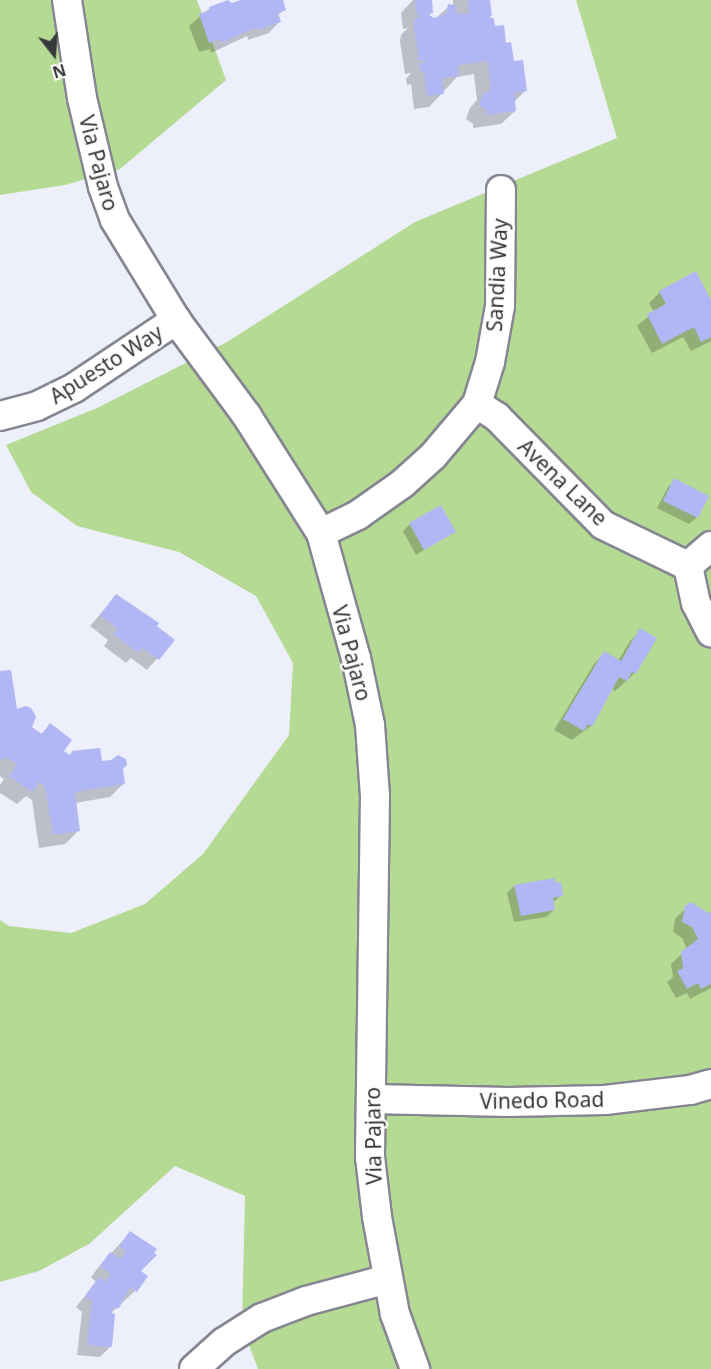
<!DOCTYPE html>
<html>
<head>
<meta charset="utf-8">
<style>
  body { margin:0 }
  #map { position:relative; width:711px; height:1369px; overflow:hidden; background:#edeffb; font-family:"Noto Sans",sans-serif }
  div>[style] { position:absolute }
  .green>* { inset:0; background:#b5da93 }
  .shadow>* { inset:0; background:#0003 }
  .building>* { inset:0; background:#b1b6f5 }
  .roads { filter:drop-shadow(2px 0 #858691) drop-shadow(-2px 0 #858691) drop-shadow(0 2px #858691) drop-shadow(0 -2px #858691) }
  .minor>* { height:28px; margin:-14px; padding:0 14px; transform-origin:14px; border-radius:14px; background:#fff }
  span { translate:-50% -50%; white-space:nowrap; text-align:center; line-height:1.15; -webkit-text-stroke:4.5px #fdfdfd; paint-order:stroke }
  .street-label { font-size:21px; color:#37383c }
  .north { position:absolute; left:24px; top:24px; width:60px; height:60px; -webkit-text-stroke:4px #fdfdfd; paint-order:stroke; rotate:163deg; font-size:16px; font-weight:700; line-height:24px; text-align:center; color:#37383c }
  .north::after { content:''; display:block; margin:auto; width:21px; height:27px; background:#37383c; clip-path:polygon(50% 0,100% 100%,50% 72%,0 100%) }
</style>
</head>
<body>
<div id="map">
  <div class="green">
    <div style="clip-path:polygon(0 0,197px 0,226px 80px,120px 169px,65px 185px,0 195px)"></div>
    <div style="clip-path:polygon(576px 0,711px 0,711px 1369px,258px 1369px,242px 1326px,245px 1196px,175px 1166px,89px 1244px,39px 1271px,0 1282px,0 920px,9px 926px,71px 933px,145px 904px,203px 854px,289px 735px,293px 663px,256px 596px,179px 552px,77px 526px,31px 492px,6px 445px,97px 408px,227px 342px,415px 222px,617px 138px)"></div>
  </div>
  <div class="shadow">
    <div style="clip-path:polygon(243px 0,281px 0,284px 10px,277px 16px,279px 22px,269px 33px,248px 40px,247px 36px,211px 53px,210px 49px,199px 52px,189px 26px,210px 8px,230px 1px,231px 5px)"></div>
    <div style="clip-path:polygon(413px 0,430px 0,432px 12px,428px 16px,435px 19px,449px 6px,453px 6px,453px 0,489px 0,488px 17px,505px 45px,525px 91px,513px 103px,515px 111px,501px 124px,473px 128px,473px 124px,466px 119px,470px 108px,477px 100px,474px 74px,457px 77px,429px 107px,414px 109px,411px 84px,407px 85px,406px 79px,411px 73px,405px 74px,400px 41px,401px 35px,408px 28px,403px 29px,401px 13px)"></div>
    <div style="clip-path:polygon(660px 292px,711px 303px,711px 341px,691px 351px,683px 337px,652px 353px,637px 326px,654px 312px,649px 303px)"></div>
    <div style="clip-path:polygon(675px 480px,707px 496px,696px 518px,689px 524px,657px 508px,668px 487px)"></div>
    <div style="clip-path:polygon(410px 524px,454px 531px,416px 555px,403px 531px)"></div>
    <div style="clip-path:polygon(116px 596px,173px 640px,147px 670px,131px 658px,126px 663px,104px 646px,108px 640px,90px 626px)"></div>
    <div style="clip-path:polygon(641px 630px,635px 673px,615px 691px,611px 688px,591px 726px,572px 740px,554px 730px,594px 664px,605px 653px,618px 661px,630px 641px)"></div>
    <div style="clip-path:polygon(0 673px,15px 711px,31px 727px,40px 735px,50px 725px,62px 751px,69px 756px,122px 769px,124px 783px,110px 797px,75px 803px,79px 830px,65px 844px,39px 848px,32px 800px,26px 796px,17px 804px,0 793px,0 785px,4px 779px,0 776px)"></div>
    <div style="clip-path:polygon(554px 880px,562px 895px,552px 903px,554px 910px,546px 917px,514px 922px,507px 893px,514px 886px)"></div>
    <div style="clip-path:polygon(686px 908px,711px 913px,711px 988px,690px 999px,687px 993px,676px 998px,667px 982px,673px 977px,671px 964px,687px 949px,682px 938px,673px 932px,675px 919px)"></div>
    <div style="clip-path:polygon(130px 1233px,152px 1253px,139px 1272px,146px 1277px,135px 1291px,109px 1315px,111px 1346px,100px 1357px,77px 1355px,82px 1312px,76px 1307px,96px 1282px,91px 1277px,100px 1265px)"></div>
  </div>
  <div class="building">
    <div style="clip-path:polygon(228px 0,232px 3px,241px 0,283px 0,286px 10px,278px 13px,281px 22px,259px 30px,258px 27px,221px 43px,220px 39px,209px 43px,199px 14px,210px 10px,209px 7px)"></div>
    <div style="clip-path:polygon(415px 0,432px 0,433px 13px,428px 14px,434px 18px,446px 14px,448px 4px,455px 5px,457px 14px,469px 13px,468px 0,490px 0,492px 16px,489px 16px,494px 19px,495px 26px,504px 25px,506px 43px,511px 42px,514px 61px,523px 60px,527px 91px,514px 93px,516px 111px,487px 115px,486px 110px,479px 105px,484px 92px,491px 91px,488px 61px,458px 65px,459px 76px,442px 78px,444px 94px,427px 96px,424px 71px,420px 72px,419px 63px,425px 63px,425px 60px,419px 61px,414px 26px,414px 20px,421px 15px,417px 16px)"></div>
    <div style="clip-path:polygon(696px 271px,711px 300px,711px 337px,701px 342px,694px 327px,662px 344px,647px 314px,666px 304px,659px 291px)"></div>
    <div style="clip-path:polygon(674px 478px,709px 496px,698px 518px,663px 501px)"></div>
    <div style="clip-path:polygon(441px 505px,456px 532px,424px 550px,409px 523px)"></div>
    <div style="clip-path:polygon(116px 594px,159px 623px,157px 626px,175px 640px,159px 660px,142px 648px,138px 653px,113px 634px,118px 629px,100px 615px)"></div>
    <div style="clip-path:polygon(640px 628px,657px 638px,636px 674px,632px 672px,627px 681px,619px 677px,592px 727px,588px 724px,584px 731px,563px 719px,604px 651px,621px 661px)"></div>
    <div style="clip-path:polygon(11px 670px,17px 709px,26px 706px,31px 708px,36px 717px,32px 727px,42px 734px,50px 723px,72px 740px,64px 751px,70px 755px,72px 751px,100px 748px,102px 761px,111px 760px,118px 755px,126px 759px,127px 765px,123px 769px,125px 784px,75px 792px,80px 831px,53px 835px,45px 786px,39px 782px,32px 792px,9px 776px,17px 764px,6px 757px,0 761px,0 671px)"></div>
    <div style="clip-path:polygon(555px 878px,556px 883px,561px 882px,563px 896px,553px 898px,555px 910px,521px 916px,514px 885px)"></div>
    <div style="clip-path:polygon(691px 902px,708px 913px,711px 912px,711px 984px,701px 989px,698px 983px,687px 989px,677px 971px,683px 968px,681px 952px,698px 939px,692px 927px,682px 922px,685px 906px)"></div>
    <div style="clip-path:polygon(130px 1231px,157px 1249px,154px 1253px,157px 1255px,141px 1271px,148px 1276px,137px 1292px,130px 1287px,119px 1308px,112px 1309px,112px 1313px,115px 1314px,112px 1347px,87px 1345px,92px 1301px,85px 1296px,99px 1277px,105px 1282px,111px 1274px,100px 1266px,110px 1252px,120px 1259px,126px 1251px,119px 1246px)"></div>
  </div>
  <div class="roads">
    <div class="minor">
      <div style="left:67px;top:0;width:99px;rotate:81.3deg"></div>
      <div style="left:82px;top:98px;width:91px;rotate:76.7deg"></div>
      <div style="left:103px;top:187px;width:35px;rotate:70deg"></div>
      <div style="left:115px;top:220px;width:117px;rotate:58.6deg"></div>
      <div style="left:176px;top:320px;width:119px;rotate:53.5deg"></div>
      <div style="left:247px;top:416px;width:138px;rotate:57.7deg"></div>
      <div style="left:321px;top:533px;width:130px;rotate:74.4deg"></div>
      <div style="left:356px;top:658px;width:68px;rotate:78.2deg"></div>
      <div style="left:370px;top:725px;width:71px;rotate:86deg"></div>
      <div style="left:375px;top:796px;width:361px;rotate:90.8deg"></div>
      <div style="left:370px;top:1157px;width:60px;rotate:83.3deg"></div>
      <div style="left:377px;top:1217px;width:99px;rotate:79.5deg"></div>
      <div style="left:395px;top:1314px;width:59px;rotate:70deg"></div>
      <div style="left:477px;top:404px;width:24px;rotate:33deg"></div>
      <div style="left:497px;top:417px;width:151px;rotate:45.5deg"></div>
      <div style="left:603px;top:525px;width:94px;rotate:25.8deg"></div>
      <div style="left:0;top:416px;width:38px;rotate:-15deg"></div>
      <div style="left:37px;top:406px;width:41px;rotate:-25.9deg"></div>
      <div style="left:74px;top:388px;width:123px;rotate:-33.7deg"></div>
      <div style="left:321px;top:533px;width:41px;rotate:-25.9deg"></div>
      <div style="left:358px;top:515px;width:54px;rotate:-35.2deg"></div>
      <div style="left:402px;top:484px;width:42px;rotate:-42.1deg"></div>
      <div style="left:433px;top:456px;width:68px;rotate:-49.8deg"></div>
      <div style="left:477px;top:404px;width:44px;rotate:-72.8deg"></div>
      <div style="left:490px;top:362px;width:57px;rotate:-79.9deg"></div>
      <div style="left:500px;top:306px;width:116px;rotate:-89.5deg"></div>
      <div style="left:711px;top:546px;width:30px;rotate:139deg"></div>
      <div style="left:688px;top:566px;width:38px;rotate:78deg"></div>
      <div style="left:696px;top:603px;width:33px;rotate:63deg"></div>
      <div style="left:371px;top:1099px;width:138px;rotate:1.2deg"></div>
      <div style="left:509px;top:1102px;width:96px;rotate:-1.2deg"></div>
      <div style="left:605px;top:1100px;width:86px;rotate:-6.7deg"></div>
      <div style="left:690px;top:1090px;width:22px;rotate:-16deg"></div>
      <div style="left:194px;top:1369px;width:40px;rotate:-42deg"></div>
      <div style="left:224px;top:1342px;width:45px;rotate:-32.3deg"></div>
      <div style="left:262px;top:1318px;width:47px;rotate:-21.1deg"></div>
      <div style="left:306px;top:1301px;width:85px;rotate:-15deg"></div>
    </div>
  </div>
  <div class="street-label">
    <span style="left:99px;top:163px;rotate:75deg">Via Pajaro</span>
    <span style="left:497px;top:275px;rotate:-87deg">Sandia Way</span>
    <span style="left:106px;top:364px;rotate:-32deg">Apuesto Way</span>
    <span style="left:563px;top:482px;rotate:44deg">Avena Lane</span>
    <span style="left:352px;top:653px;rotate:75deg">Via Pajaro</span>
    <span style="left:542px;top:1100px;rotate:-1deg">Vinedo Road</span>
    <span style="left:373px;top:1136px;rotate:-91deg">Via Pajaro</span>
  </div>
  <div class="north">N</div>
</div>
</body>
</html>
